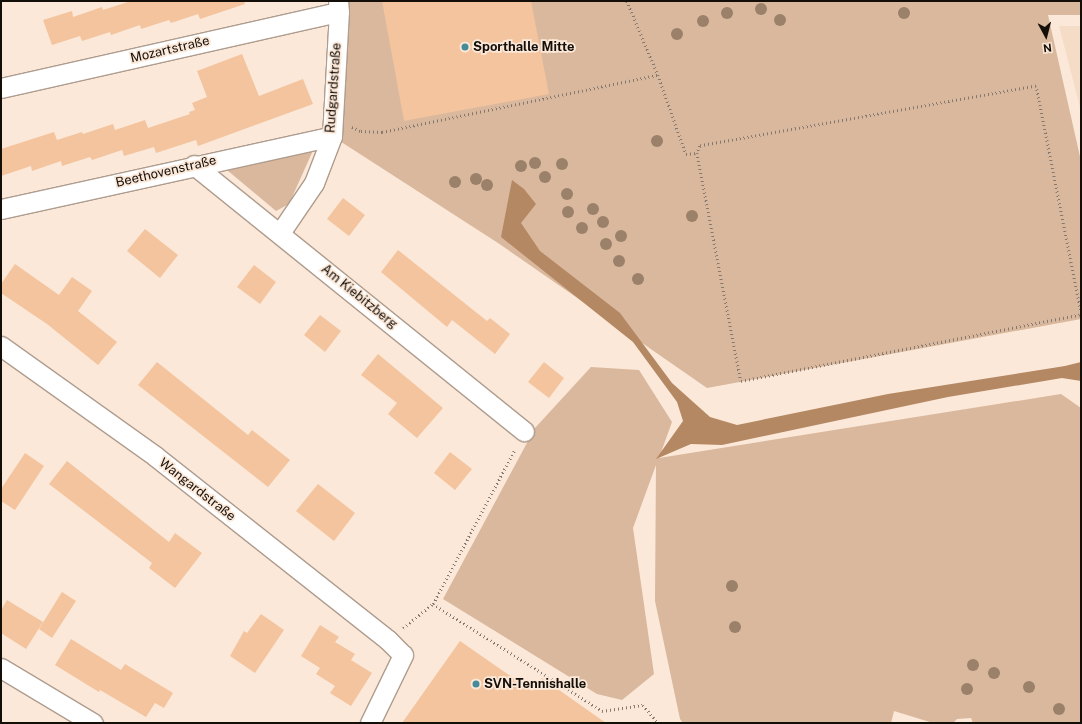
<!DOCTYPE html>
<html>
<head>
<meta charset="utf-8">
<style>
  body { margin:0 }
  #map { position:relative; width:1082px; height:724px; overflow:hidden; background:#fbe8d8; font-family:"Public Sans",sans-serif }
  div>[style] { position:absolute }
  .built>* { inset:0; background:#f5dcc7 }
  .green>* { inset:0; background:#d9b89d }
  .water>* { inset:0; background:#b48863 }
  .building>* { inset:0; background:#f3c49e }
  .path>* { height:2.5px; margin-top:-1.25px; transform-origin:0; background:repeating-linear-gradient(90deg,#85796f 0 1px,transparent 0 4px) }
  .roads { filter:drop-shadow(1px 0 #ae9c8e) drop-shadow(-1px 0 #ae9c8e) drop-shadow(0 1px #ae9c8e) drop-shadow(0 -1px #ae9c8e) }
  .minor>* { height:19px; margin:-9.5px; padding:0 9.5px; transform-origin:9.5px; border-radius:9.5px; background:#fff }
  .trees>* { width:12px; height:12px; margin:-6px; border-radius:50%; background:#9b816a }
  .dots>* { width:11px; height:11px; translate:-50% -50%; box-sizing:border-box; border:2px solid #fbe8d8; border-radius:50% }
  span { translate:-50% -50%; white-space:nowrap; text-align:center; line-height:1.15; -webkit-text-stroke:3.5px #fbe8d8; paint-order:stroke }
  .poi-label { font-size:13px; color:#140e09; font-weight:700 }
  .left { translate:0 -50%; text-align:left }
  .street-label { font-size:13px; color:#140e09 }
  .frame { position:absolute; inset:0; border:2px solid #140e09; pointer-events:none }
  .north { position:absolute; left:1026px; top:16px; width:40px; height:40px; -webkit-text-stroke:3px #fbe8d8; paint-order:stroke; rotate:173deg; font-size:11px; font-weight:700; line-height:16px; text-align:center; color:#140e09 }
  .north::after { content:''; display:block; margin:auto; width:14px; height:18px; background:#140e09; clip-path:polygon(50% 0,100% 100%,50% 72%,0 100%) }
</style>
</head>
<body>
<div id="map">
  <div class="built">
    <div style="clip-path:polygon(1059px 26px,1081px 26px,1081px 111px)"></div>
  </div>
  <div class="green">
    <div style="clip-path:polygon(338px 1px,1081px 1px,1081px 15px,1048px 15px,1081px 161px,1081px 319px,707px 388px,498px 243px,332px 136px)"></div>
    <div style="clip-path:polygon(315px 146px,289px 204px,276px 211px,227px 170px,231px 162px)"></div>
    <div style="clip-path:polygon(591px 367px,639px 370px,672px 422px,659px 458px,1061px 394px,1081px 408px,1081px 723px,973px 723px,971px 718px,957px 719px,953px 723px,933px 723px,894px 711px,891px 723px,683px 723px,680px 719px,655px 601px,656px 465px,633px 528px,654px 674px,622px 700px,597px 694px,443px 599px,535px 428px)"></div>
  </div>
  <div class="water">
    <div style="clip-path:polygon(512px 180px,524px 189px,536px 204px,521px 223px,540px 251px,620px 313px,672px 383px,710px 417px,737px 425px,888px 394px,1065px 366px,1081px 362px,1081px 381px,1062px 378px,948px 397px,722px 445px,691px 444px,656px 459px,683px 421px,677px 402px,633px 342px,501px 237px)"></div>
  </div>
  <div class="building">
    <div style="clip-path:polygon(131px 1px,244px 1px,245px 4px,200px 19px,198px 14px,171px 23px,169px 20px,141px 29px,140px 25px,111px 35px,110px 32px,82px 41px,80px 36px,52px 45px,43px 20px,72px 11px,73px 17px,102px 7px,103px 10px)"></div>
    <div style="clip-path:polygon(382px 1px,531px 1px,549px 94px,404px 121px)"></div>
    <div style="clip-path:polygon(242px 54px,259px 96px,303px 79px,313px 104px,198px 146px,196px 140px,156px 153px,154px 147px,124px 156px,122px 150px,92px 160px,90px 157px,62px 166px,61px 161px,32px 171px,31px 166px,1px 176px,1px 149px,54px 132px,57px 140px,82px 132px,83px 134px,113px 124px,115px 130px,145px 120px,148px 128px,190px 114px,189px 112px,195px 110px,192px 103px,207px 97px,197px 71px)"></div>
    <div style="clip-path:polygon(343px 198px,365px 215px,349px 236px,327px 219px)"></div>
    <div style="clip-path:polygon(145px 229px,178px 255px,160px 278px,127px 251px)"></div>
    <div style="clip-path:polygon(398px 250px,487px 321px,490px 318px,510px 334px,495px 354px,452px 320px,447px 327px,381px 272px)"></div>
    <div style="clip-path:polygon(15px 264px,59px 295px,72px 277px,92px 291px,78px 311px,117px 342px,98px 365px,47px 324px,1px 293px,1px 284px)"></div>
    <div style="clip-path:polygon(254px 265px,276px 282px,260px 304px,237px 287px)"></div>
    <div style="clip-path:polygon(320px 315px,341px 331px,325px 352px,304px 335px)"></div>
    <div style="clip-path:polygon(378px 354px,443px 408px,417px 438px,388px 414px,397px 403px,361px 375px)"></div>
    <div style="clip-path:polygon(157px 362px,248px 435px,252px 430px,290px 460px,268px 487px,138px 385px)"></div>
    <div style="clip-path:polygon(544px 362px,564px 378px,549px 398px,528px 382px)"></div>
    <div style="clip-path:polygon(450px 452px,472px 469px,455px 490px,434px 473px)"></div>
    <div style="clip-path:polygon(25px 453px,44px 466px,15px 510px,1px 501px,1px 489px)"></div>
    <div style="clip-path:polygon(67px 461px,169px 542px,175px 533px,202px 553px,175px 588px,149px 568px,152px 563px,49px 484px)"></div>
    <div style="clip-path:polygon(318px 484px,355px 513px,334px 541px,296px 511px)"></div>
    <div style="clip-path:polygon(62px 592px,76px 601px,52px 638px,39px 629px)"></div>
    <div style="clip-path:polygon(7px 600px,43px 622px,26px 649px,1px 633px,1px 610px)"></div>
    <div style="clip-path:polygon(261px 614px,284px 630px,255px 673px,230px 656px,244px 631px,247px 633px)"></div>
    <div style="clip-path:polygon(320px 625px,339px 637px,335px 642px,355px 654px,351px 660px,372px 673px,351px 706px,330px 693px,335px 686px,316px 674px,320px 668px,301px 656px)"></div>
    <div style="clip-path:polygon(71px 639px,121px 670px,125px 664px,173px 693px,164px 708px,155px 703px,146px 717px,100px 690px,99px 692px,55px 665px)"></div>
    <div style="clip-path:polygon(460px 641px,532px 691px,542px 678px,606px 723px,402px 723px)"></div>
  </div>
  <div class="path">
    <div style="left:627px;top:1px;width:80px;rotate:67.3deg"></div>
    <div style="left:352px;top:127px;width:10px;rotate:24deg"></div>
    <div style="left:361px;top:131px;width:21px;rotate:3deg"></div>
    <div style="left:382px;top:132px;width:282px;rotate:-11.7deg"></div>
    <div style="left:658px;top:75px;width:84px;rotate:70.5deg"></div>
    <div style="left:686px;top:154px;width:11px;rotate:-5deg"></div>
    <div style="left:697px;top:153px;width:232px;rotate:79.1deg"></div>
    <div style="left:741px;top:381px;width:347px;rotate:-11.1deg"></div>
    <div style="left:1081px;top:314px;width:232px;rotate:-101.2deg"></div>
    <div style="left:1036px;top:86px;width:341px;rotate:169.9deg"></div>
    <div style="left:700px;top:146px;width:8px;rotate:113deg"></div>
    <div style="left:433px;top:604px;width:175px;rotate:-62.1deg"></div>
    <div style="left:403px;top:628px;width:38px;rotate:-39deg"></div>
    <div style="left:433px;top:604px;width:200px;rotate:32.3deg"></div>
    <div style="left:602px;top:711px;width:41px;rotate:-8.3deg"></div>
    <div style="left:643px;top:705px;width:23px;rotate:50deg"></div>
  </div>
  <div class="roads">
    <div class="minor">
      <div style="left:1px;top:88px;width:346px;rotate:-12.7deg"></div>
      <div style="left:194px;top:165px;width:424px;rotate:38.9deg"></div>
      <div style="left:1px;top:209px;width:339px;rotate:-12.4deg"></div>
      <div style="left:280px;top:233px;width:60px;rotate:-55.8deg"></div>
      <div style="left:314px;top:183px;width:50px;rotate:-69deg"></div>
      <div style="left:332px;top:136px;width:124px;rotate:-86.8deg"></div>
      <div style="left:339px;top:12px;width:11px;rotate:-95deg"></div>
      <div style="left:1px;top:346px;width:189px;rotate:35.5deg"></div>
      <div style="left:155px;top:456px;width:297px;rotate:38.3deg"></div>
      <div style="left:388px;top:640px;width:21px;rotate:45deg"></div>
      <div style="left:403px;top:655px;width:76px;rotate:115.9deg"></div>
      <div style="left:1px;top:668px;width:107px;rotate:30.9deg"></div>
    </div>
  </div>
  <div class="trees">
    <div style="left:761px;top:9px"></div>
    <div style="left:727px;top:13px"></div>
    <div style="left:904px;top:13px"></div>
    <div style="left:780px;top:20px"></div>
    <div style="left:703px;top:21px"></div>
    <div style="left:677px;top:34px"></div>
    <div style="left:657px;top:141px"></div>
    <div style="left:535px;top:163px"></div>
    <div style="left:562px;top:164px"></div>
    <div style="left:521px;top:166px"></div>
    <div style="left:545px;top:177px"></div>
    <div style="left:476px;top:179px"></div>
    <div style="left:455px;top:182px"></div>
    <div style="left:487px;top:185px"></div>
    <div style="left:567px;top:194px"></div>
    <div style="left:593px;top:209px"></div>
    <div style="left:568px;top:212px"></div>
    <div style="left:692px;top:216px"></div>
    <div style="left:603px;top:222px"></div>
    <div style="left:582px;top:228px"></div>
    <div style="left:621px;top:236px"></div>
    <div style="left:606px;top:244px"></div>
    <div style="left:619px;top:261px"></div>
    <div style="left:638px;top:279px"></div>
    <div style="left:732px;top:586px"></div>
    <div style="left:735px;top:627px"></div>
    <div style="left:973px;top:665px"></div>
    <div style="left:994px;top:673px"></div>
    <div style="left:1029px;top:687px"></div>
    <div style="left:967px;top:689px"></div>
    <div style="left:1059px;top:709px"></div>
  </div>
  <div class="dots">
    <div style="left:465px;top:47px;background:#468b98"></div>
    <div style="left:476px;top:684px;background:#468b98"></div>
  </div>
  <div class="poi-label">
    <span class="left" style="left:473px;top:47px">Sporthalle Mitte</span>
    <span class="left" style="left:484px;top:684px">SVN-Tennishalle</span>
  </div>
  <div class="street-label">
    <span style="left:170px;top:50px;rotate:-13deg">Mozartstraße</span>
    <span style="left:334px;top:88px;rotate:-86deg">Rudgardstraße</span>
    <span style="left:166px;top:172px;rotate:-13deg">Beethovenstraße</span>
    <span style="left:359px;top:297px;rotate:39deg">Am Kiebitzberg</span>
    <span style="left:197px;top:490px;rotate:38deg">Wangardstraße</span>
  </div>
  <div class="frame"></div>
  <div class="north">N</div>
</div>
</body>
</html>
